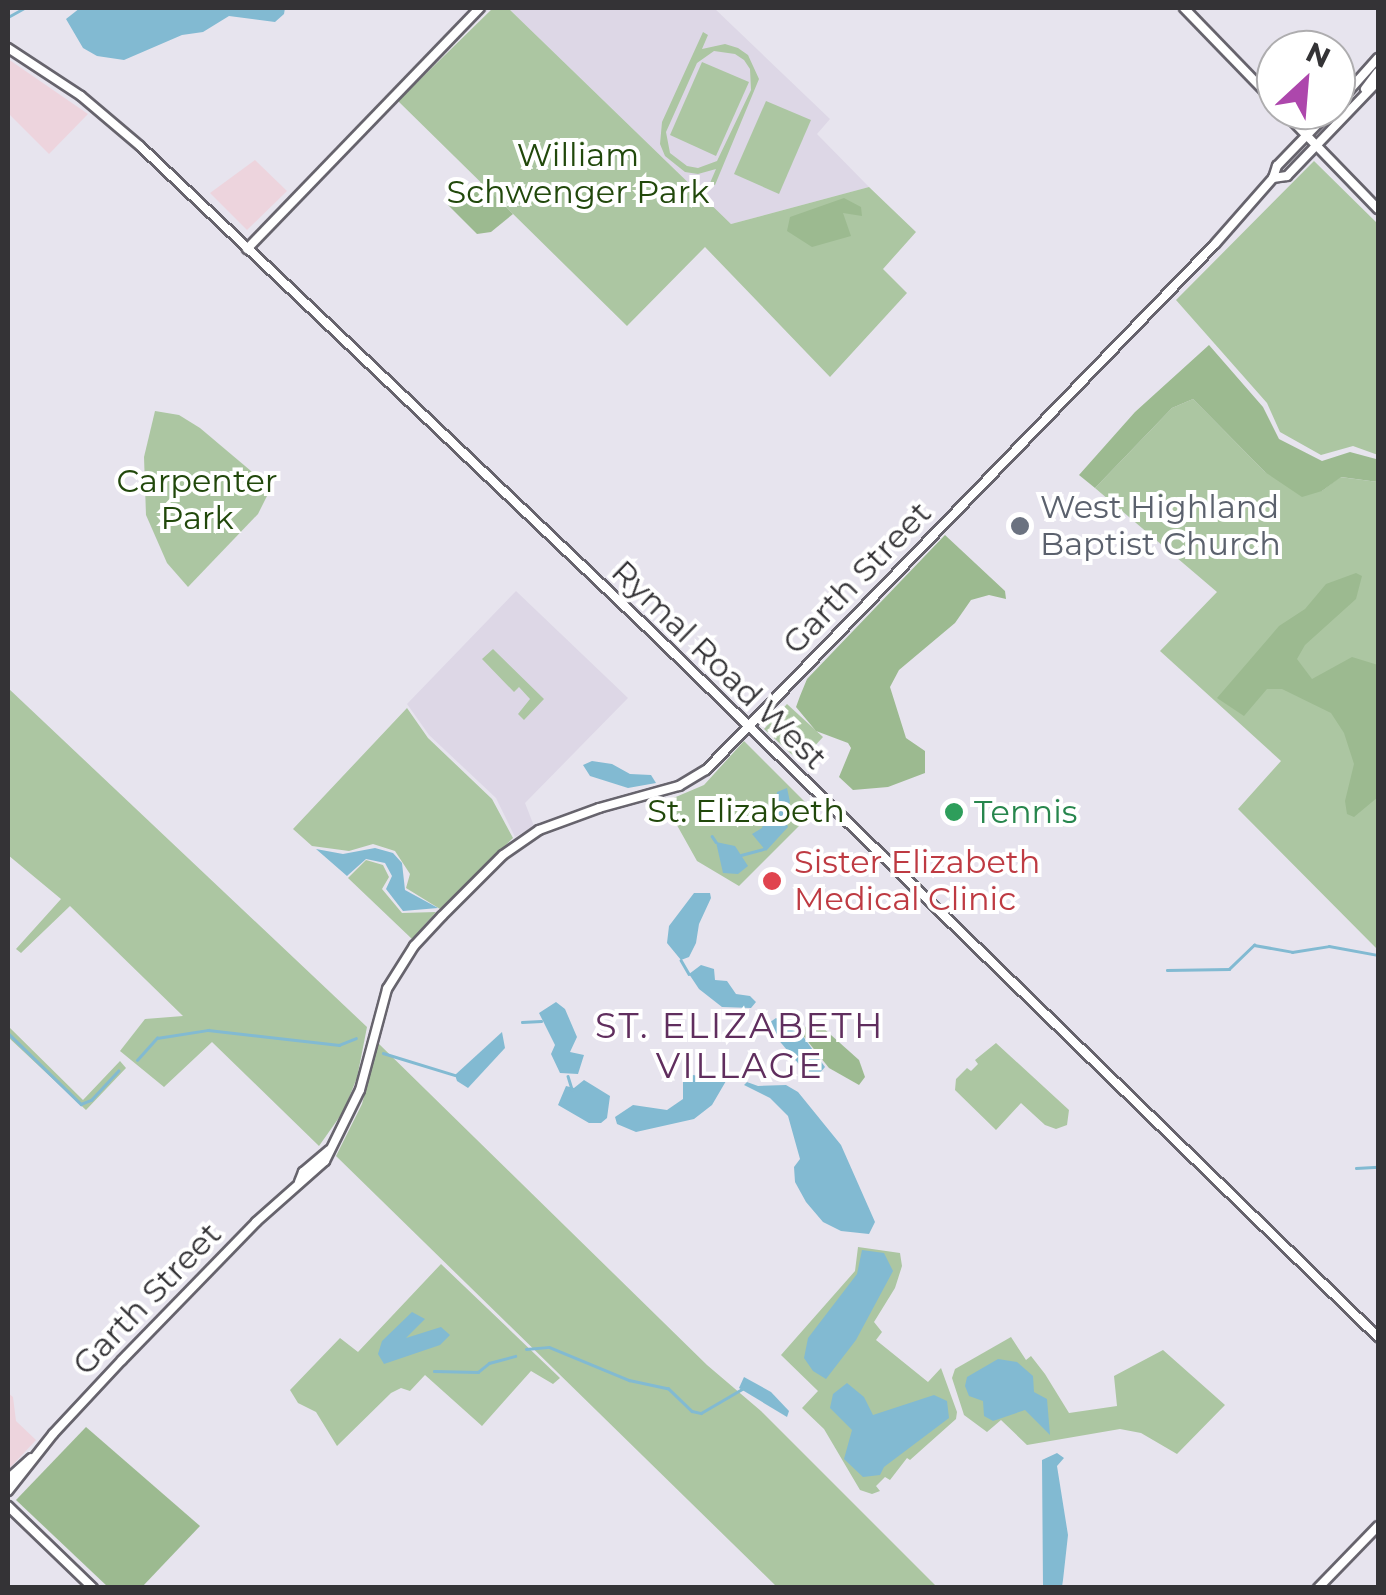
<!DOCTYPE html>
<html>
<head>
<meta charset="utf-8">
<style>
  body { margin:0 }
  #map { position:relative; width:1386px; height:1595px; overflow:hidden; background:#e7e4ee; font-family:Montserrat,sans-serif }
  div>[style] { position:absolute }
  .commercial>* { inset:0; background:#edd4dd }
  .built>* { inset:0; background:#ddd7e6 }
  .green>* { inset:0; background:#acc6a2 }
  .forest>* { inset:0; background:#9cba90 }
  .water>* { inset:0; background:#82bad2 }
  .stream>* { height:2.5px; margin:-1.25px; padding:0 1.25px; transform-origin:1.25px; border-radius:1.25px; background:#82bad2 }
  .roads { filter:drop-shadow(2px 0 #67646d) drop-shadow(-2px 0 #67646d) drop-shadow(0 2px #67646d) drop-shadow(0 -2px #67646d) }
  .secondary>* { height:8px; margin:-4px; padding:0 4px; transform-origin:4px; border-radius:4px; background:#fff }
  .dots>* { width:28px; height:28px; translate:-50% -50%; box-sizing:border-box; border:5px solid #fff; border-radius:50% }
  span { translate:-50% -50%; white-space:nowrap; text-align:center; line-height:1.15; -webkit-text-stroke:8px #fff; paint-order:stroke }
  .park-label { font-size:32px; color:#21480b }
  .worship-label { font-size:32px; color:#5b616d }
  .left { translate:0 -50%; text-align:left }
  .street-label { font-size:32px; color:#343336 }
  .leisure-label { font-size:32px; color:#27864d }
  .health-label { font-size:32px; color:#be3a42 }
  .neighbourhood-label { font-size:35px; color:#602e5e; letter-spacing:2.5px }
  .frame { position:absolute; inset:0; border:10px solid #343336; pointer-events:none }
  .north { position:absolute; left:1256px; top:30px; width:100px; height:100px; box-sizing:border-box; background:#fff; border:2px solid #aeadaf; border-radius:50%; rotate:26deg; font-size:28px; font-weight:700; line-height:40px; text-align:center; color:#343336 }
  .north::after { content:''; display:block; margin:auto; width:35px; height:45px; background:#ad47ac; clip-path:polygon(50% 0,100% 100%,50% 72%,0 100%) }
</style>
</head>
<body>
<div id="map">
  <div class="commercial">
    <div style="clip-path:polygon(8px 59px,88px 114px,49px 154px,8px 113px)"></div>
    <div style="clip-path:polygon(255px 160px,287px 191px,247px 230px,210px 193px)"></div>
    <div style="clip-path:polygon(8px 1393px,13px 1397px,16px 1421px,36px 1440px,8px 1470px)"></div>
  </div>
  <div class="built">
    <div style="clip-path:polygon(508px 8px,714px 8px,830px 119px,817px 134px,869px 187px,731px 224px)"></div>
    <div style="clip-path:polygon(516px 591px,628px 698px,525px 803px,534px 826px,515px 837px,496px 798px,429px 735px,407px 704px)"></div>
  </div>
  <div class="green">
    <div style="clip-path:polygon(493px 8px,508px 8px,731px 224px,869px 187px,916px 232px,883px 269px,907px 293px,830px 377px,705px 247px,627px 326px,398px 101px)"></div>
    <div style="clip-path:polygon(evenodd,703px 32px,708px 35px,702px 49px,725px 44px,738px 48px,748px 55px,759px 79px,715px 185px,710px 183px,716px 169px,698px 174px,685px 172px,665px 156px,660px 144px,662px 122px,703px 32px,714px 51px,735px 54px,744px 60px,750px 69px,751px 90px,717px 161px,698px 168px,687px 166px,670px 153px,666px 132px,697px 63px,714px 51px)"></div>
    <div style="clip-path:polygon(702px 62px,749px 82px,716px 156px,670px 135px)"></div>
    <div style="clip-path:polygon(766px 101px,811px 120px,779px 194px,734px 174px)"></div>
    <div style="clip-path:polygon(1314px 161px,1378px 224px,1378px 455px,1353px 446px,1321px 455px,1280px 432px,1267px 403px,1176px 300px)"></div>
    <div style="clip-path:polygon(1193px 399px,1265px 472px,1322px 491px,1340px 477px,1378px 482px,1378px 950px,1238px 809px,1281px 761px,1160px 651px,1217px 592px,1095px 488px,1172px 408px)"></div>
    <div style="clip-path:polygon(155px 411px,179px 415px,200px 428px,271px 488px,258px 514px,188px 587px,167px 563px,146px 515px,144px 457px)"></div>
    <div style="clip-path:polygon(493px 649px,544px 699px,524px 720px,518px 714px,530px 699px,519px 687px,514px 692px,482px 659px)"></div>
    <div style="clip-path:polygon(8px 688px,367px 1027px,357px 1078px,343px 1112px,319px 1146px,212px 1042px,164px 1087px,120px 1051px,145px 1019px,183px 1016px,70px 906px,21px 953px,16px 949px,61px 899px,8px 855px)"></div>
    <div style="clip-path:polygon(787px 704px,823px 737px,800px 762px,764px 729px)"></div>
    <div style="clip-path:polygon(407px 708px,428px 738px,492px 799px,513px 838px,440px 909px,406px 888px,410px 874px,395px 851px,373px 844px,349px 851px,312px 846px,293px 829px)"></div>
    <div style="clip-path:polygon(744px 741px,814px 811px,739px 886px,697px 861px,664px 802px,704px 785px)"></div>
    <div style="clip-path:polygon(366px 860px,383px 865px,389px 877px,382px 889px,402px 913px,436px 912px,412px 939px,348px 878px)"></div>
    <div style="clip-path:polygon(8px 1026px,83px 1100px,120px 1061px,126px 1068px,86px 1110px,8px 1037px)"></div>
    <div style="clip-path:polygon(378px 1043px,707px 1365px,761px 1411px,937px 1587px,777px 1587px,336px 1156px,362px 1104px)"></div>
    <div style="clip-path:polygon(996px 1043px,1069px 1110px,1067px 1125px,1056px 1129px,1045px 1125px,1021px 1103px,996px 1130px,955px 1090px,956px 1079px,967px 1068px,971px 1071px,978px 1064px,975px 1060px)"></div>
    <div style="clip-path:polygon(858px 1247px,900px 1253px,902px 1266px,895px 1288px,874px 1322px,882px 1332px,876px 1340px,928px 1382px,941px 1368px,957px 1412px,956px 1419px,910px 1460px,907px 1458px,890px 1480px,885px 1477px,876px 1486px,880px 1491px,872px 1494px,860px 1490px,824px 1429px,802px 1408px,818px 1391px,781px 1355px,855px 1271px)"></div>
    <div style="clip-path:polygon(441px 1264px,560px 1378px,553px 1384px,531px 1371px,482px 1426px,425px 1375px,410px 1391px,401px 1388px,391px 1393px,337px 1446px,316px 1412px,298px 1403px,290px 1390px,340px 1338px,358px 1352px)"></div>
    <div style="clip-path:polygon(1011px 1337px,1026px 1360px,1031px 1356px,1045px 1374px,1069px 1413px,1117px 1406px,1114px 1376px,1163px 1350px,1225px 1405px,1177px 1454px,1141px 1433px,1120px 1429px,1027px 1445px,1001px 1420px,987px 1432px,964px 1415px,952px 1378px,955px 1369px)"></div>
  </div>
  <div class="forest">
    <div style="clip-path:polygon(481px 182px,513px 214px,491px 232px,477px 234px,446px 203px)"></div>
    <div style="clip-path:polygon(844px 198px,861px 207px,862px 216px,843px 213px,851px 236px,812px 247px,787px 231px,790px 217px)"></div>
    <div style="clip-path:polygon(1209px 345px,1263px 407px,1279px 439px,1322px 461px,1350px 452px,1376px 459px,1378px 482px,1341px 477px,1322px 491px,1302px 497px,1265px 472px,1193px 399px,1172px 408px,1095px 488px,1079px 475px,1135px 412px)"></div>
    <div style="clip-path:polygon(945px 535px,1005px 591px,1006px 599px,989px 595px,971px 600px,955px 623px,899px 670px,890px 687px,906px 738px,925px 751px,925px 773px,888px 787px,853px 790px,839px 777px,851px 748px,848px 743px,816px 731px,796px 707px,800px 696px,807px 679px)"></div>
    <div style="clip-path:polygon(1356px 573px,1362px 576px,1356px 599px,1305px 645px,1297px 659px,1312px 679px,1352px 657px,1378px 665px,1378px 797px,1354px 817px,1347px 814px,1345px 801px,1354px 764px,1344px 733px,1331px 713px,1282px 689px,1267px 689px,1244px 716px,1217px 698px,1279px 626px,1305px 609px,1326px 584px)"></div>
    <div style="clip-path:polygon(812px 1018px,859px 1060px,865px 1077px,859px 1085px,829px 1068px,801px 1033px)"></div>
    <div style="clip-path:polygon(86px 1427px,200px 1526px,142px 1587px,108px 1587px,16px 1500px)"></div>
  </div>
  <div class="water">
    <div style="clip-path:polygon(80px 8px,285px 8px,284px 14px,275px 22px,229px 16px,203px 32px,182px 35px,124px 60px,97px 56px,83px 48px,66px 19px)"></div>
    <div style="clip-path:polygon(592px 761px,612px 764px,630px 774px,651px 775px,656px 783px,628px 788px,590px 776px,583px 765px)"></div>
    <div style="clip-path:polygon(787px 788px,790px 802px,783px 815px,788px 827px,766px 851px,752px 834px,762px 828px,767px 810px,775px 806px,777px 792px)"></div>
    <div style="clip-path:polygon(716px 842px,735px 846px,748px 866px,738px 874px,723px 873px)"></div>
    <div style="clip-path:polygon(375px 848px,393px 853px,402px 863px,405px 890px,438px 908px,403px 911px,386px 889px,392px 876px,385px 863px,366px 859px,347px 876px,316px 849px,343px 854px)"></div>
    <div style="clip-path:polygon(694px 893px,710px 893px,711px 898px,699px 924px,696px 943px,689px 957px,681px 960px,667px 943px,669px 926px)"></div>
    <div style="clip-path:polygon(701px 965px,714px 969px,715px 980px,727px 981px,736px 994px,750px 996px,756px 1002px,751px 1008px,722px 1007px,699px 989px,689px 974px)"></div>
    <div style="clip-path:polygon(556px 1002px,565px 1009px,577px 1037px,570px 1052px,584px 1055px,578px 1074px,560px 1073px,551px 1054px,555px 1045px,539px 1013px)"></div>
    <div style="clip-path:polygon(776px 1018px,800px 1032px,825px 1067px,813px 1081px,766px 1025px)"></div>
    <div style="clip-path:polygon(502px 1032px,505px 1048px,468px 1088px,457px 1081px,455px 1075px)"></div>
    <div style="clip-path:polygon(693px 1075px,726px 1081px,712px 1105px,694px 1119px,636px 1132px,617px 1124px,615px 1117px,633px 1105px,667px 1110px,683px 1099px,683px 1079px)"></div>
    <div style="clip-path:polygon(584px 1080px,610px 1096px,607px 1118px,601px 1123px,589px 1123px,558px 1105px,566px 1086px,574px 1088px)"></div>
    <div style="clip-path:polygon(747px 1082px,758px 1086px,786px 1085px,798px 1092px,841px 1145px,875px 1222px,869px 1234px,841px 1231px,823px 1222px,806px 1202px,795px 1182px,794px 1167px,800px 1159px,788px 1116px,770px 1098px,744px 1085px)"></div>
    <div style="clip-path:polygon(862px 1250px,884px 1253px,893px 1271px,856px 1340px,826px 1379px,813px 1371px,804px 1358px,808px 1338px,857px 1274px)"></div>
    <div style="clip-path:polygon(412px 1312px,425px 1319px,406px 1338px,441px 1327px,450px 1335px,440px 1345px,384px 1364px,378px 1354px,382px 1341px)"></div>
    <div style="clip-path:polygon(998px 1359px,1017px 1362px,1033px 1376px,1034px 1392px,1047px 1399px,1050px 1435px,1025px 1410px,993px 1421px,984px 1416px,983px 1401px,969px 1396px,965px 1386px,967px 1377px)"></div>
    <div style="clip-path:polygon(744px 1377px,771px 1392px,789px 1411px,787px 1417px,739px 1388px)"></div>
    <div style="clip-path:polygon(847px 1383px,864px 1397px,873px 1415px,934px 1395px,947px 1401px,949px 1418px,884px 1467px,880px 1475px,863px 1477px,844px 1459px,852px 1430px,830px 1408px,833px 1394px)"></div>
    <div style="clip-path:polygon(1057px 1453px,1064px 1458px,1057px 1466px,1068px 1535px,1063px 1580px,1062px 1587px,1043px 1587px,1042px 1460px)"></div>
  </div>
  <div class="stream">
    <div style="left:8px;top:17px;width:18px;rotate:-29deg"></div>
    <div style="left:712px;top:836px;width:7px;rotate:56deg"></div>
    <div style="left:741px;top:855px;width:23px;rotate:-15deg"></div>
    <div style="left:681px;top:960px;width:16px;rotate:60deg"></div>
    <div style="left:1167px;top:970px;width:62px;rotate:-0.9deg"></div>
    <div style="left:1229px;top:969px;width:35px;rotate:-44deg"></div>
    <div style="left:1254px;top:945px;width:39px;rotate:10deg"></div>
    <div style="left:1292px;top:952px;width:37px;rotate:-9deg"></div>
    <div style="left:1329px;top:946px;width:50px;rotate:10.4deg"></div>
    <div style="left:522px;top:1022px;width:19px;rotate:-3deg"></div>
    <div style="left:8px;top:1033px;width:102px;rotate:44.2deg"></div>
    <div style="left:81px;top:1104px;width:11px;rotate:-22deg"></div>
    <div style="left:91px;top:1100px;width:40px;rotate:-47deg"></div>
    <div style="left:383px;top:1053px;width:75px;rotate:17deg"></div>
    <div style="left:137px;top:1060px;width:30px;rotate:-48deg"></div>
    <div style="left:157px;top:1038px;width:52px;rotate:-8.9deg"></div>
    <div style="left:208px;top:1030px;width:132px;rotate:6.5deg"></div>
    <div style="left:339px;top:1045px;width:18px;rotate:-22deg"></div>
    <div style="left:568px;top:1076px;width:14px;rotate:73deg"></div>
    <div style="left:1356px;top:1168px;width:22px;rotate:-3deg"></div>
    <div style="left:549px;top:1347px;width:87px;rotate:22.4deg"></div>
    <div style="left:629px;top:1380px;width:40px;rotate:12deg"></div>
    <div style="left:668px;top:1388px;width:33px;rotate:44deg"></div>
    <div style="left:692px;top:1411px;width:9px;rotate:13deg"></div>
    <div style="left:701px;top:1413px;width:48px;rotate:-30.3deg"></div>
    <div style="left:526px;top:1349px;width:21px;rotate:-5deg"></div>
    <div style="left:434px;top:1371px;width:44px;rotate:1.3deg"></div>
    <div style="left:478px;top:1372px;width:14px;rotate:-39deg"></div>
    <div style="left:489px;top:1363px;width:27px;rotate:-15deg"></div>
  </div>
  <div class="roads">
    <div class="secondary">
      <div style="left:1184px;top:8px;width:132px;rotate:45.9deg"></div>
      <div style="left:8px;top:48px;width:87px;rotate:33.3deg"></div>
      <div style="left:81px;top:96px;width:77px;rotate:40.3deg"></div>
      <div style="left:140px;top:146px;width:707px;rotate:43.51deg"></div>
      <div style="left:653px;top:633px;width:1011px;rotate:44.16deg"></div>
      <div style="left:1365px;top:89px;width:21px;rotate:-53deg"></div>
      <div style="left:1336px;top:105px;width:63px;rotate:-48.2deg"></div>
      <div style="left:1282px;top:110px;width:138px;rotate:45.9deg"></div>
      <div style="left:1273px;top:178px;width:14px;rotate:-8deg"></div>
      <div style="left:1287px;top:176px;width:132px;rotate:-46.2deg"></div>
      <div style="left:247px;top:249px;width:335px;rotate:-46deg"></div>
      <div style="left:299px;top:1182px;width:11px;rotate:-68deg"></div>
      <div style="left:303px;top:1172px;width:34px;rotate:-40deg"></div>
      <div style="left:8px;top:1479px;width:31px;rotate:-42deg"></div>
      <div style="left:8px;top:1491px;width:73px;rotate:-51.7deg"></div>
      <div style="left:53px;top:1434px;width:101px;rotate:-47deg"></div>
      <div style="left:122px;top:1360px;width:192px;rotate:-45.8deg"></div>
      <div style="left:256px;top:1222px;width:92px;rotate:-41.5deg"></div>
      <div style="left:325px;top:1161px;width:79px;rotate:-63.8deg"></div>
      <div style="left:360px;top:1090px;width:105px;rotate:-75deg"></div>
      <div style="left:387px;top:989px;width:51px;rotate:-57.9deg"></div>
      <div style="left:414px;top:946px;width:41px;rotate:-47deg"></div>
      <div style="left:442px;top:916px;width:86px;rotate:-45deg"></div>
      <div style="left:503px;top:855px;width:44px;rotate:-34.8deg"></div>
      <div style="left:539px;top:830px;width:64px;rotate:-20.1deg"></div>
      <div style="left:599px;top:808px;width:83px;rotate:-15.4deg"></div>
      <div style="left:679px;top:786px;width:31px;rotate:-31deg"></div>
      <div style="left:706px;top:770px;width:732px;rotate:-45.94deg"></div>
      <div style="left:1215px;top:244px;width:88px;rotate:-48.7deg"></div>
      <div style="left:1273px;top:178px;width:13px;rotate:-72deg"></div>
      <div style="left:1277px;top:166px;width:78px;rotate:-46deg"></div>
      <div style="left:8px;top:1506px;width:118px;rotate:44deg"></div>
      <div style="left:1318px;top:1588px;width:86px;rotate:-45.9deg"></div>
    </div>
  </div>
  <div class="dots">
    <div style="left:1020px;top:526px;background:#6b7280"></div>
    <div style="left:954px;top:812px;background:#2e9e5b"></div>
    <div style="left:772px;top:881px;background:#e0444e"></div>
  </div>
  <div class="park-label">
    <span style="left:578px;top:174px">William<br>Schwenger Park</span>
    <span style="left:197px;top:500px">Carpenter<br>Park</span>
    <span style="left:746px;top:811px">St. Elizabeth</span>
  </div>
  <div class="worship-label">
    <span class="left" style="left:1040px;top:526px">West Highland<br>Baptist Church</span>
  </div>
  <div class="street-label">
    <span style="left:857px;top:578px;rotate:-46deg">Garth Street</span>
    <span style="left:719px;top:665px;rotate:44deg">Rymal Road West</span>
    <span style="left:147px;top:1299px;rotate:-46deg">Garth Street</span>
  </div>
  <div class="leisure-label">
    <span class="left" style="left:974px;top:812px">Tennis</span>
  </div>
  <div class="health-label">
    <span class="left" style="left:794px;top:881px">Sister Elizabeth<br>Medical Clinic</span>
  </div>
  <div class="neighbourhood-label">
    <span style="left:740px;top:1046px">ST. ELIZABETH<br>VILLAGE</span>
  </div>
  <div class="frame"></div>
  <div class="north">N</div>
</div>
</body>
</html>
